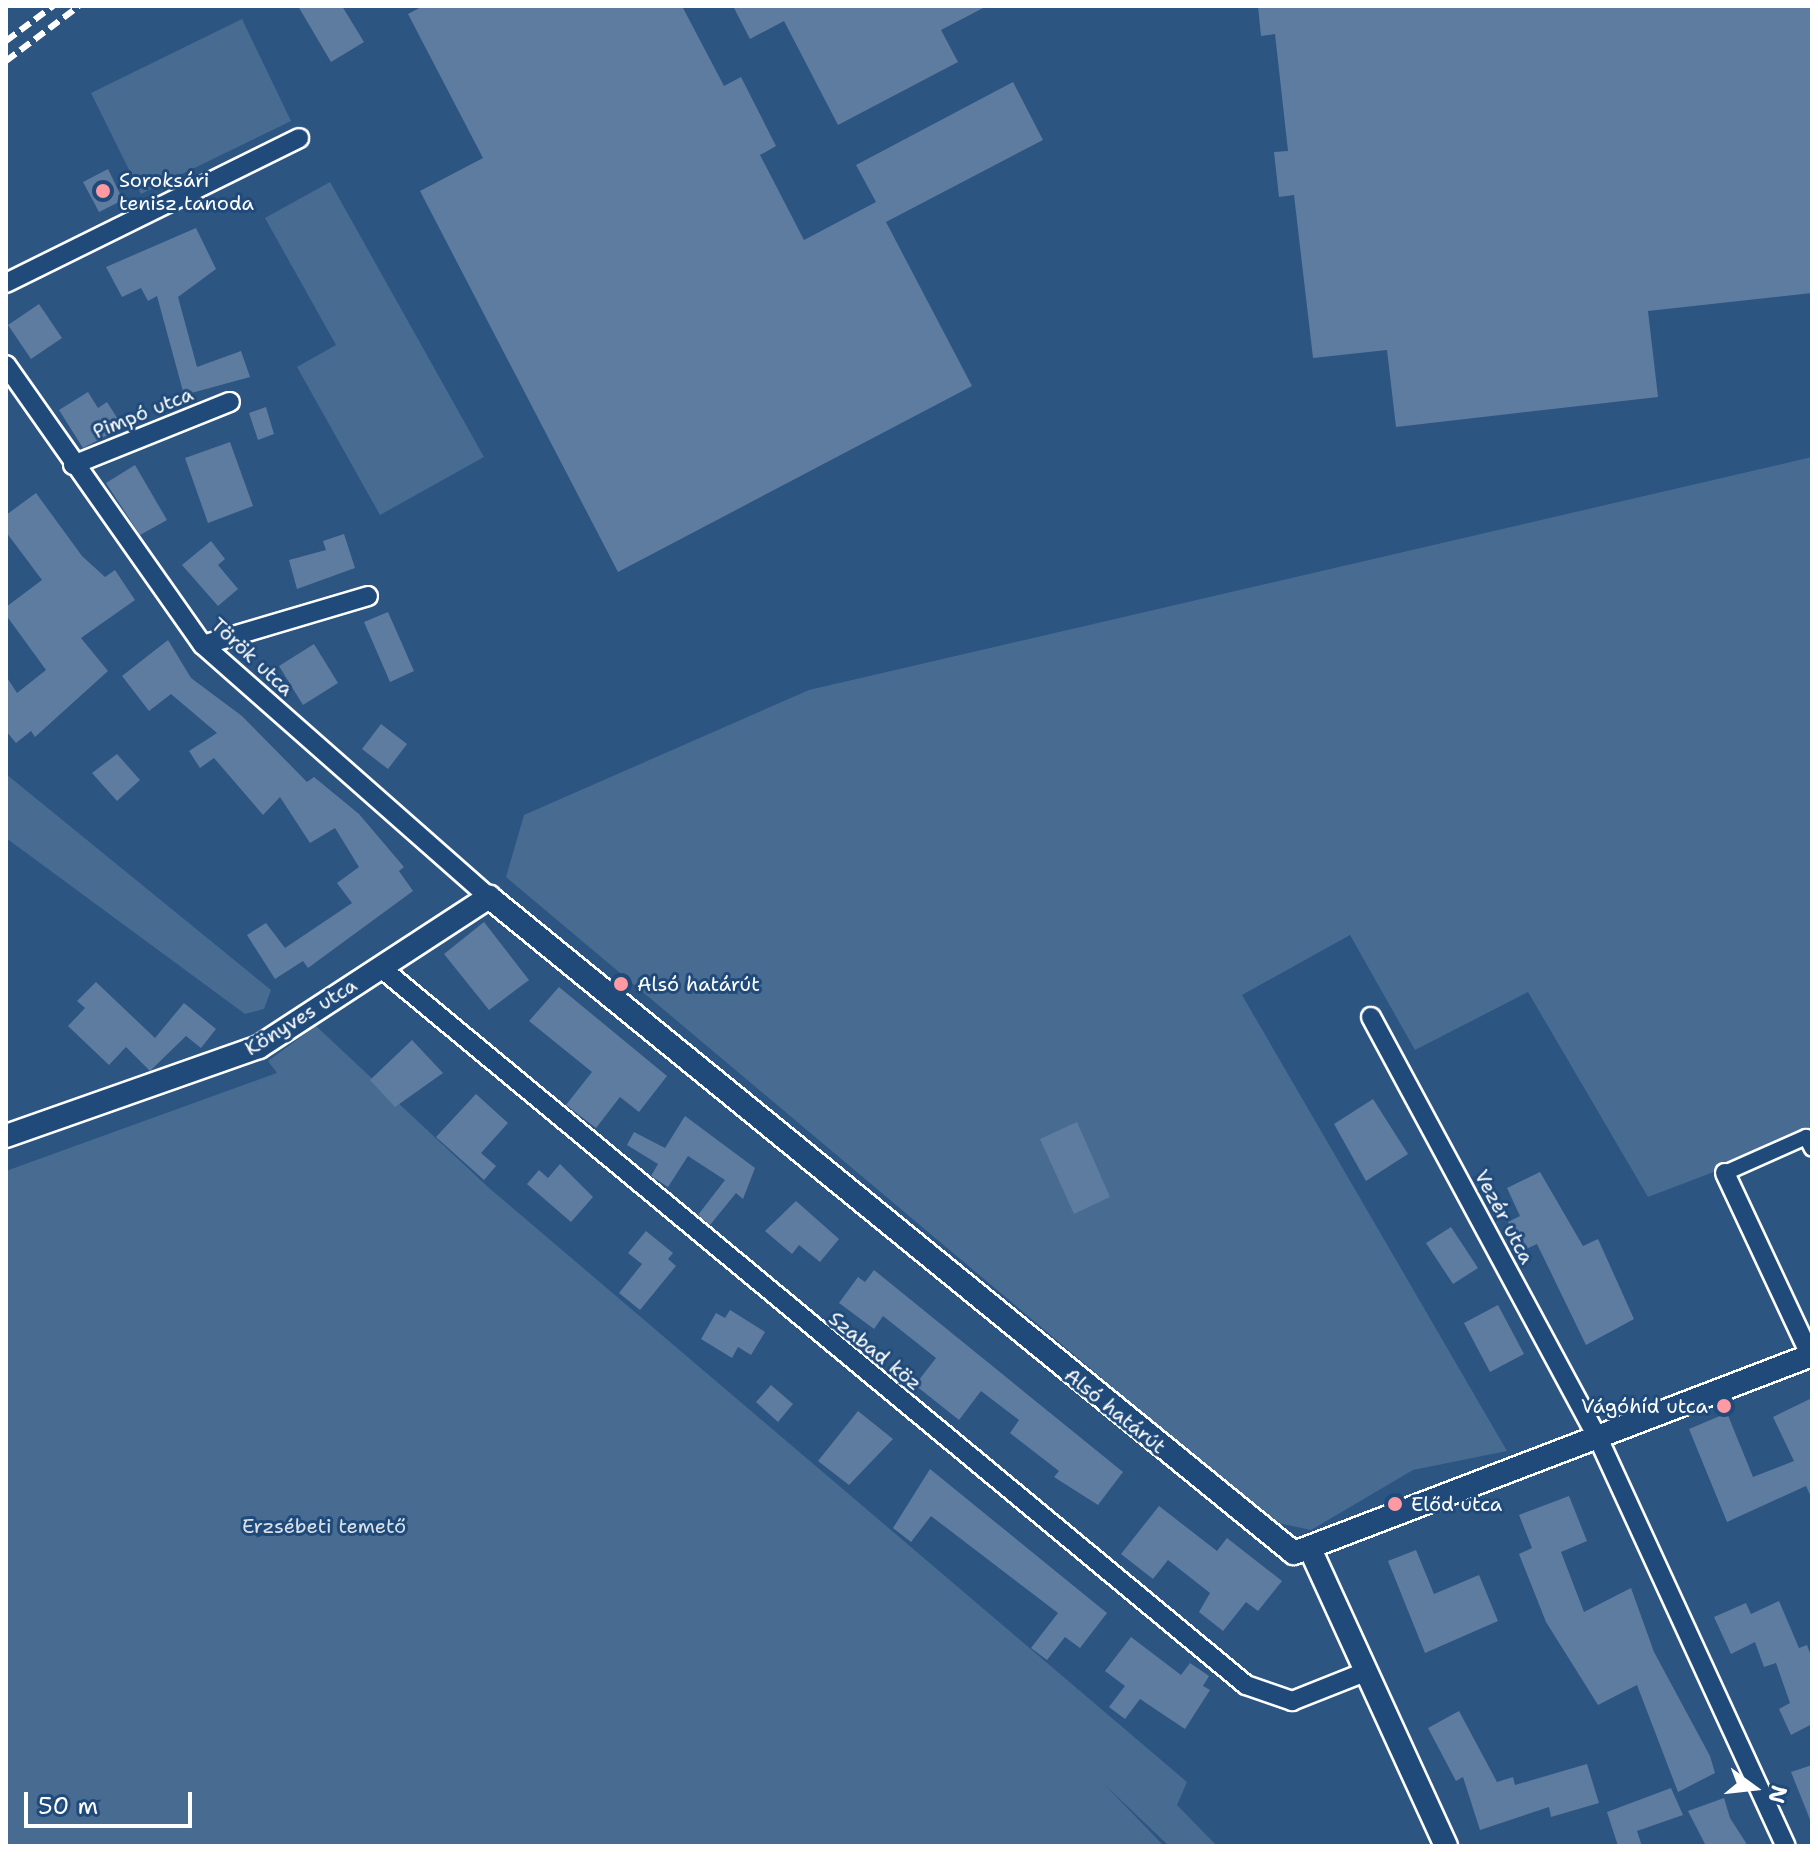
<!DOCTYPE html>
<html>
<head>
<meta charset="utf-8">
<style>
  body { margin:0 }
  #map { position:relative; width:1818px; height:1852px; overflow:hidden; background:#2c5582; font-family:"Shantell Sans",sans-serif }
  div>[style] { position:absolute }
  .green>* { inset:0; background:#486b92 }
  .building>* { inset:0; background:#5e7c9f }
  .roads { filter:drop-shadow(2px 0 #fff) drop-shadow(-2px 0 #fff) drop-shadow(0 2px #fff) drop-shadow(0 -2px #fff) }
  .pedestrian>* { height:14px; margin:-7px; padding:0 7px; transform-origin:7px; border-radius:7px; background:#1f4a7a }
  .minor>* { height:18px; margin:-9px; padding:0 9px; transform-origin:9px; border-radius:9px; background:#1f4a7a }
  .tertiary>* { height:22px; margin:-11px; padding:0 11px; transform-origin:11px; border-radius:11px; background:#1f4a7a }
  .rail>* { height:6px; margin-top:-3px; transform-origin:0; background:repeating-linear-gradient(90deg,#fff 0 12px,transparent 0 18px) }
  .dots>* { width:22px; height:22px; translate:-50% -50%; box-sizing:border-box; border:4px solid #1f4a7a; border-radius:50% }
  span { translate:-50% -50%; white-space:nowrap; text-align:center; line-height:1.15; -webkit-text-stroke:6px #1f4a7a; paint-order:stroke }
  .poi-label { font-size:20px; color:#fff }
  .left { translate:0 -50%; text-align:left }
  .right { translate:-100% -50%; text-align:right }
  .street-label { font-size:20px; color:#fff }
  .park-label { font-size:20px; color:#dae1e9 }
  .frame { position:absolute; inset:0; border:8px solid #fff; pointer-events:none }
  .north { position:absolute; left:1714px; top:1748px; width:80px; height:80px; -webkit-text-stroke:6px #1f4a7a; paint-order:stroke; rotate:105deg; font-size:22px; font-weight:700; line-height:32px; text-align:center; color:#fff }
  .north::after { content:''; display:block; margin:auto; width:28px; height:36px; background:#fff; clip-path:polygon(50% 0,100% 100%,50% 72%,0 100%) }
  .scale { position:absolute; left:24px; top:1792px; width:168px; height:36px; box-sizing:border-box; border:4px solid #fff; border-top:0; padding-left:10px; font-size:24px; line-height:28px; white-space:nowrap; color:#fff; -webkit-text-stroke:6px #1f4a7a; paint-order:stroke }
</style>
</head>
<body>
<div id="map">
  <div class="green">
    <div style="clip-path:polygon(242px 19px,291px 121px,141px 194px,91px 93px)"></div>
    <div style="clip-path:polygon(330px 182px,484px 457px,380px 515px,297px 367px,336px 345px,265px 218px)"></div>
    <div style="clip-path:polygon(1812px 457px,1812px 1149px,1806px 1137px,1648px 1197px,1528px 992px,1415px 1050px,1350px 935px,1242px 995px,1507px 1451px,1413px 1470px,1311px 1530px,1273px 1522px,506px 877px,524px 815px,809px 690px)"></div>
    <div style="clip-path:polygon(6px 774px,271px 990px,264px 1009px,245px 1014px,6px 838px)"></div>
    <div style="clip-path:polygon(316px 1026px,488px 1187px,1187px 1782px,1177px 1805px,1217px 1846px,1169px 1846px,1104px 1784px,1164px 1846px,6px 1846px,6px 1171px,277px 1073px,268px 1061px)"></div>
  </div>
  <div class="building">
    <div style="clip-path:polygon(298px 6px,342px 6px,364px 42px,331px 62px)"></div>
    <div style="clip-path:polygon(423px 6px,682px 6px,724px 86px,741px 77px,776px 146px,760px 155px,804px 240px,876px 202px,856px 165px,1013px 82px,1043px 140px,886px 222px,972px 386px,618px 572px,420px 191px,483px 158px,408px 14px)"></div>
    <div style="clip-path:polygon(733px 6px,987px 6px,941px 30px,958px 62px,838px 125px,784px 21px,750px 39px)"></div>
    <div style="clip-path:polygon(1258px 6px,1812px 6px,1812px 293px,1648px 311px,1658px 397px,1396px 427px,1387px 350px,1313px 358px,1294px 195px,1279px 197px,1274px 152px,1288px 151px,1275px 34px,1261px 36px)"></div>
    <div style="clip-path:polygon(108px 169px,123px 200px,99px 212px,83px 182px)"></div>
    <div style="clip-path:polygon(196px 228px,216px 269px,178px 297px,197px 367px,241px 351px,250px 377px,184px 395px,157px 296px,148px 301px,141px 288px,122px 297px,106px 267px)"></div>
    <div style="clip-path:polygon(39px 304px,62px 338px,31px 359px,8px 325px)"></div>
    <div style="clip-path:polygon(88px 392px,98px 408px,107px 402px,123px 427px,83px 448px,59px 410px)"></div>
    <div style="clip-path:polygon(266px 407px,274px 434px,258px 440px,249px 413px)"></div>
    <div style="clip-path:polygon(230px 442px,253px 506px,208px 523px,185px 458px)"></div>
    <div style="clip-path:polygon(135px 465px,167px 520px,140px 535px,106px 483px)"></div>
    <div style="clip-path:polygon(36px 493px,82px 556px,105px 577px,115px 570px,135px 600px,81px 638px,108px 671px,35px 737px,31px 731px,16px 743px,6px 731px,6px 676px,17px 693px,46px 670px,6px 615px,6px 607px,42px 580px,6px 532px,6px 515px)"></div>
    <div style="clip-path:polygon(344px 534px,355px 568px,297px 589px,289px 560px,326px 550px,323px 541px)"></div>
    <div style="clip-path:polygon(211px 541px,225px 559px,218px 565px,238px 589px,218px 606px,182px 565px)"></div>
    <div style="clip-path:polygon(388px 612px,414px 671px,390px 682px,364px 622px)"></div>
    <div style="clip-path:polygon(168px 640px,191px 678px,242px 716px,307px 782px,314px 777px,359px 814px,404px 867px,399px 871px,413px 891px,308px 968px,303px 961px,275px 979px,247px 935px,266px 923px,285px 948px,352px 903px,337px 883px,359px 867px,335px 828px,310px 843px,280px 797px,263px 815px,214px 758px,200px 768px,189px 751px,217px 733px,171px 694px,149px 711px,122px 676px)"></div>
    <div style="clip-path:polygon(314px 644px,338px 683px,303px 705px,279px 666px)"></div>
    <div style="clip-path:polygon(381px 724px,407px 744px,388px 769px,362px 749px)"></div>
    <div style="clip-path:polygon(117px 754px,140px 780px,117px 801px,92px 773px)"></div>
    <div style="clip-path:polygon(484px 922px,529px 980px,489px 1010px,444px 954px)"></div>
    <div style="clip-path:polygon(96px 982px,155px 1038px,184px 1003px,216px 1029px,201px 1048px,186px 1036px,150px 1071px,126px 1047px,109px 1065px,68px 1026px,85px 1008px,77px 1001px)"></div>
    <div style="clip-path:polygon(559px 987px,667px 1076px,639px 1112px,620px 1097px,596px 1128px,566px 1105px,592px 1072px,529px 1021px)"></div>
    <div style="clip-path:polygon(412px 1040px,443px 1073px,395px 1107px,370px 1080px)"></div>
    <div style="clip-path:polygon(476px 1094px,508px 1123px,481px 1153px,496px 1166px,484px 1180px,436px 1137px)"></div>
    <div style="clip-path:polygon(1373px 1099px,1408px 1154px,1366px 1181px,1334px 1124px)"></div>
    <div style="clip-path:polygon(685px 1116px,755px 1168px,743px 1199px,736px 1193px,710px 1225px,698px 1215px,725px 1180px,688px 1156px,668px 1187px,651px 1176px,658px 1164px,627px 1145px,634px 1132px,665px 1148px)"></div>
    <div style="clip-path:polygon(1077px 1122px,1110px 1197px,1074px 1214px,1040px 1139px)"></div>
    <div style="clip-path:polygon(560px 1164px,593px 1197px,571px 1222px,527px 1184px,539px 1170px,548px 1178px)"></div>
    <div style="clip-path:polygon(1540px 1172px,1583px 1246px,1598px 1239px,1634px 1319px,1586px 1345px,1537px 1244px,1522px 1251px,1508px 1222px,1520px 1216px,1507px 1188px)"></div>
    <div style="clip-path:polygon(796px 1201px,839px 1239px,820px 1262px,799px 1245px,792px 1254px,765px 1231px)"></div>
    <div style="clip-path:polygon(1451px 1227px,1478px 1268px,1453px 1284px,1426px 1243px)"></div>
    <div style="clip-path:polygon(646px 1231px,673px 1253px,668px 1259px,676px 1266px,640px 1310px,619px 1293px,642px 1264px,628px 1253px)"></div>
    <div style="clip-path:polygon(874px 1270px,1123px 1472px,1098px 1505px,1054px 1477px,1059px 1471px,1010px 1433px,1019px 1420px,981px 1391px,959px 1420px,915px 1385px,936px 1358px,883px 1316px,874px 1329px,839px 1303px,858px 1277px,865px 1282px)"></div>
    <div style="clip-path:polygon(1498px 1305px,1524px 1354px,1490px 1372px,1464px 1323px)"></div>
    <div style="clip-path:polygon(730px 1310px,765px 1332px,751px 1355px,738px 1347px,732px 1358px,701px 1339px,716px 1313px,725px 1318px)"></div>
    <div style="clip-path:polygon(771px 1385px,793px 1404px,778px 1422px,756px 1402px)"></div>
    <div style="clip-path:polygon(1812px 1398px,1812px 1499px,1806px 1486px,1727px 1522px,1689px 1429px,1727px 1413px,1753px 1477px,1794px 1461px,1773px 1417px)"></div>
    <div style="clip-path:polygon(858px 1411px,893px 1439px,849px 1485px,818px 1461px)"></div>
    <div style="clip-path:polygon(930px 1469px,1107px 1613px,1080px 1648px,1065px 1637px,1047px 1660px,1031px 1648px,1058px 1613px,931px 1516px,911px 1542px,893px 1528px)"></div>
    <div style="clip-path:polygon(1569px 1496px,1587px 1541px,1561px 1552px,1584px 1612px,1631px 1588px,1654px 1652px,1710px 1756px,1715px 1773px,1678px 1792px,1637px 1685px,1598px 1705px,1546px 1622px,1519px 1554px,1532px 1548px,1519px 1515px)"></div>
    <div style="clip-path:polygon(1159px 1506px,1217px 1551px,1227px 1538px,1282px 1581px,1258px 1611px,1246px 1602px,1223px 1631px,1199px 1612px,1210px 1593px,1168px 1560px,1153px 1579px,1121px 1554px)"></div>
    <div style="clip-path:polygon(1416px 1550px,1434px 1594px,1479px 1575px,1498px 1621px,1425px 1653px,1388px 1561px)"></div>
    <div style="clip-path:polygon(1779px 1601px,1799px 1648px,1807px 1645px,1812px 1659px,1812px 1724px,1791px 1735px,1779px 1709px,1790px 1703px,1776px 1663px,1764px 1667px,1755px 1642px,1731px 1654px,1714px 1617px,1746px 1603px,1751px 1614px)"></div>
    <div style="clip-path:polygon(1131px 1637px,1181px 1675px,1190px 1663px,1209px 1676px,1203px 1686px,1210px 1690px,1185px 1729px,1140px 1699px,1125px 1719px,1109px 1707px,1125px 1686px,1105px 1671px)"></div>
    <div style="clip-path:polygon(1459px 1711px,1497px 1782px,1513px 1777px,1515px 1785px,1587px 1764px,1599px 1803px,1551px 1817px,1549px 1807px,1480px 1830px,1463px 1777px,1456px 1781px,1428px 1728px)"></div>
    <div style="clip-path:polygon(1812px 1765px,1812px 1822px,1811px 1822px,1791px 1772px)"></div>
    <div style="clip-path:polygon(1671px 1788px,1683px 1815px,1637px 1831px,1642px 1846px,1618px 1846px,1607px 1812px)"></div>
    <div style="clip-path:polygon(1724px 1798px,1730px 1818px,1748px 1846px,1706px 1846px,1688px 1811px)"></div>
  </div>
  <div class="roads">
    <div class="pedestrian">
      <div style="left:1725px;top:1173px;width:89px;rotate:-24deg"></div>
      <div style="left:1806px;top:1137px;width:13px;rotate:63deg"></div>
    </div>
    <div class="minor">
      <div style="left:6px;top:283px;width:327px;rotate:-26.3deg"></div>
      <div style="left:6px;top:365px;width:342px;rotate:54.9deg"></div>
      <div style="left:203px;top:645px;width:381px;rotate:41.4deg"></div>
      <div style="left:73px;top:465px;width:169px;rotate:-21.9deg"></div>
      <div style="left:203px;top:645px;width:172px;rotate:-16.5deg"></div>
      <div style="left:380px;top:967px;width:1125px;rotate:39.66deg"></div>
      <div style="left:1246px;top:1685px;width:49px;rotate:19.2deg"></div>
      <div style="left:1292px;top:1701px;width:79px;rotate:-21.7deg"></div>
      <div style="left:1371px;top:1017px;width:478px;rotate:61.7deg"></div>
      <div style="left:1598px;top:1438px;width:449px;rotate:65.3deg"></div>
      <div style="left:1725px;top:1173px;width:205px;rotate:64.9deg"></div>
    </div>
    <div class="tertiary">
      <div style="left:6px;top:1136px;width:268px;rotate:-19.4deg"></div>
      <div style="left:259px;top:1047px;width:275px;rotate:-33.1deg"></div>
      <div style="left:489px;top:897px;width:1038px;rotate:39.18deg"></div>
      <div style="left:1294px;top:1553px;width:555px;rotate:-20.92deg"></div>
      <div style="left:1311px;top:1551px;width:324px;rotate:65.4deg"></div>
    </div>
  </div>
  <div class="rail">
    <div style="left:6px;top:41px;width:59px;rotate:-36.7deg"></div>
    <div style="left:6px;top:61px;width:91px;rotate:-37deg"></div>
  </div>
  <div class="dots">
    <div style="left:103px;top:191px;background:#ff9aa2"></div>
    <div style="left:621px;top:984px;background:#ff9aa2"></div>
    <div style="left:1724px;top:1406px;background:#ff9aa2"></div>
    <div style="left:1395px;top:1504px;background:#ff9aa2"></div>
  </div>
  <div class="poi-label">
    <span class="left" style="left:119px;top:192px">Soroksári<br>tenisz tanoda</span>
    <span class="left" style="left:637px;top:984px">Alsó határút</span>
    <span class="right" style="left:1708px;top:1406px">Vágóhíd utca</span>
    <span class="left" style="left:1411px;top:1504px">Előd utca</span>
  </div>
  <div class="street-label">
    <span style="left:143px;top:413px;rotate:-22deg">Pimpó utca</span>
    <span style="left:252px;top:657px;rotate:43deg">Török utca</span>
    <span style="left:301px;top:1017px;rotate:-32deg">Könyves utca</span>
    <span style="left:1504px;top:1217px;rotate:62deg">Vezér utca</span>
    <span style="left:875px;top:1351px;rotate:39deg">Szabad köz</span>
    <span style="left:1115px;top:1411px;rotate:39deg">Alsó határút</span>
  </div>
  <div class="park-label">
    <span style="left:324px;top:1526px">Erzsébeti temető</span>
  </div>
  <div class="frame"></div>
  <div class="north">N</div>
  <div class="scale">50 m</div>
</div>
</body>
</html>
